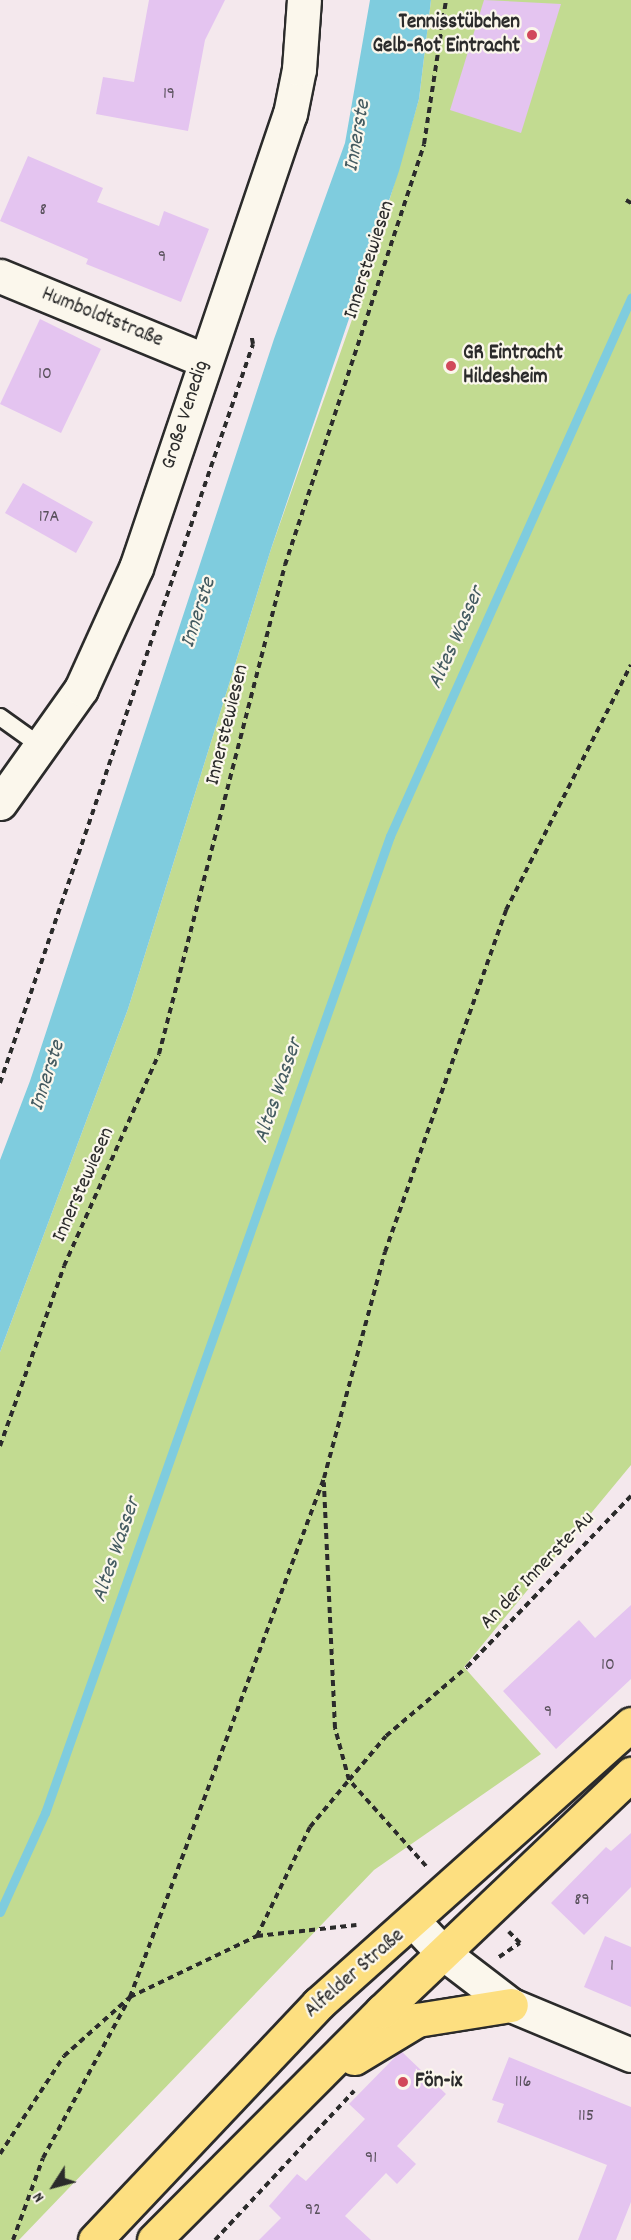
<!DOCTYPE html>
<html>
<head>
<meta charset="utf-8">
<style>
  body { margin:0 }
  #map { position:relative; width:631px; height:2240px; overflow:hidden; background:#f4e8ed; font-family:Dekko,sans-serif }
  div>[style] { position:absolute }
  .green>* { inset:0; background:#c2db91 }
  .water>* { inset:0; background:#7fccde }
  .stream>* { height:9px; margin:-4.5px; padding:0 4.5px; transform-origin:4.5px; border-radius:4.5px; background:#7fccde }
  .building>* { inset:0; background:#e4c4f0 }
  .path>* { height:4px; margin-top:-2px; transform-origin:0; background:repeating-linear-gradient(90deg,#2b2b2b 0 6px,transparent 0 10.5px) }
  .roads { filter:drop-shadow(2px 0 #2b2b2b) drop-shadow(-2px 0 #2b2b2b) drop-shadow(0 2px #2b2b2b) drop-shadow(0 -2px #2b2b2b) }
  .service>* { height:16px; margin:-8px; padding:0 8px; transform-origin:8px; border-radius:8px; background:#fbf7ec }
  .minor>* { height:33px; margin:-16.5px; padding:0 16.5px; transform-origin:16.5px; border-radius:16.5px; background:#fbf7ec }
  .secondary>* { height:33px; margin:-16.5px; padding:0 16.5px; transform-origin:16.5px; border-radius:16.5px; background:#fbf7ec }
  .primary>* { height:33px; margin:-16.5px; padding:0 16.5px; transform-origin:16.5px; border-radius:16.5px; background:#fddf80 }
  .dots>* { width:16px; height:16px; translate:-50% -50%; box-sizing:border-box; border:3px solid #fbf7ec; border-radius:50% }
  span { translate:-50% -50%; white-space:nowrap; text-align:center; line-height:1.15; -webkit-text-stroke:4.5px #fbf7ec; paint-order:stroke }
  .number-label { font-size:18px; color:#59515c }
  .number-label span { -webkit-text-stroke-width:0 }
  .poi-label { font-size:21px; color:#2b2b2b; font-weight:700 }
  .right { translate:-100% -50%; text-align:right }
  .left { translate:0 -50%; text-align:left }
  .street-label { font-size:21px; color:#2b2b2b }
  .water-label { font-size:22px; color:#445b61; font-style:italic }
  .north { position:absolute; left:24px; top:2156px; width:60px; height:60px; -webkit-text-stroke:4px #fbf7ec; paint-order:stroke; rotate:234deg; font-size:16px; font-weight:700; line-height:24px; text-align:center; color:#2b2b2b }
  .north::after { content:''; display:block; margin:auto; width:21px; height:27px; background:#2b2b2b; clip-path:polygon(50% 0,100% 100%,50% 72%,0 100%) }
</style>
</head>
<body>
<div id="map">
  <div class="green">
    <div style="clip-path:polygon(431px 0,631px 0,631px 1465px,464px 1667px,541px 1754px,374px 1870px,19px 2240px,0 2240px,0 1352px,128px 1009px,271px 549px,366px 280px,419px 99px)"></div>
  </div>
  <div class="water">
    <div style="clip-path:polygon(370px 0,431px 0,419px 99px,399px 171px,271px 549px,128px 1009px,0 1352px,0 1160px,30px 1081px,274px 339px,345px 143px)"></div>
  </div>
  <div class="stream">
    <div style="left:0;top:1912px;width:109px;rotate:-65.6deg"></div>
    <div style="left:45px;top:1813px;width:1036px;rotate:-70.55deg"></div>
    <div style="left:390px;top:836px;width:590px;rotate:-65.87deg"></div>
  </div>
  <div class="building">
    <div style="clip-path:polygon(149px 0,225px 0,205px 40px,188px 131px,96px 114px,103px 77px,134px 82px)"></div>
    <div style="clip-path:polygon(484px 0,561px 4px,521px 133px,450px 110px)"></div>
    <div style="clip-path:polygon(28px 156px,103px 188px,97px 202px,159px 226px,164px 211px,209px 229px,181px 302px,86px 264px,88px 259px,0 221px)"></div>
    <div style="clip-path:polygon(40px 319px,101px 349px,61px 433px,0 404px)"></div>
    <div style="clip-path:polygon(23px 483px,93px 522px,76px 553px,5px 513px)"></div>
    <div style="clip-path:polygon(631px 1605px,631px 1679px,556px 1749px,503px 1691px,579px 1620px,595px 1638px)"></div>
    <div style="clip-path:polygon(631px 1833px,631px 1887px,584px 1935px,551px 1903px,606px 1847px,611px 1851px)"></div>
    <div style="clip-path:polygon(605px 1936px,631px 1947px,631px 2007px,584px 1987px)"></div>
    <div style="clip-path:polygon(401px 2051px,446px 2094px,397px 2146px,416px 2164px,397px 2184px,386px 2173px,345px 2216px,371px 2240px,259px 2240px,281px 2218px,269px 2206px,297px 2174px,306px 2181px,365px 2119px,349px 2104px)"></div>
    <div style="clip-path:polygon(509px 2057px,631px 2107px,631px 2202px,616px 2240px,578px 2240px,607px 2165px,497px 2122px,504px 2104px,492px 2100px)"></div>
  </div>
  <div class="path">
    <div style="left:626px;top:200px;width:6px;rotate:31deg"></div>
    <div style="left:0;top:1083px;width:781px;rotate:-71.1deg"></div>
    <div style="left:253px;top:344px;width:10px;rotate:-101deg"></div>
    <div style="left:0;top:1446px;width:191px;rotate:-70.4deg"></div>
    <div style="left:64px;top:1266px;width:232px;rotate:-65.9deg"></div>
    <div style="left:159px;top:1054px;width:505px;rotate:-75.55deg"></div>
    <div style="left:285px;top:565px;width:443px;rotate:-71.7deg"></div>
    <div style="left:424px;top:144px;width:146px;rotate:-81.3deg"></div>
    <div style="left:426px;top:1866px;width:115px;rotate:-131.8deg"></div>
    <div style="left:349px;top:1780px;width:57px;rotate:-49.9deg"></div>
    <div style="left:386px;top:1736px;width:106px;rotate:-40.4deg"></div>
    <div style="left:467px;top:1667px;width:237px;rotate:-46.2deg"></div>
    <div style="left:257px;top:1936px;width:121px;rotate:-64.1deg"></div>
    <div style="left:310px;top:1827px;width:61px;rotate:-50.3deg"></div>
    <div style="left:349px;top:1780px;width:54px;rotate:-105.1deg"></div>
    <div style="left:335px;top:1728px;width:246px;rotate:-92.6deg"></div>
    <div style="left:499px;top:1957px;width:25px;rotate:-34deg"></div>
    <div style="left:520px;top:1943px;width:16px;rotate:-135deg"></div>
    <div style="left:0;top:2154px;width:117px;rotate:-56.9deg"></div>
    <div style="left:64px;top:2056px;width:89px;rotate:-41.8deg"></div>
    <div style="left:130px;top:1997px;width:141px;rotate:-25.7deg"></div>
    <div style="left:257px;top:1936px;width:100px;rotate:-6.3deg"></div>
    <div style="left:13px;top:2240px;width:87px;rotate:-69.9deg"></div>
    <div style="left:43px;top:2158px;width:183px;rotate:-61.6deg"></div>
    <div style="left:130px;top:1997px;width:554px;rotate:-69.5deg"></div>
    <div style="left:324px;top:1478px;width:234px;rotate:-74.9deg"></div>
    <div style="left:385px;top:1252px;width:363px;rotate:-70.5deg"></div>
    <div style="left:506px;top:910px;width:275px;rotate:-63deg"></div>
    <div style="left:215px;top:2240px;width:204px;rotate:-47deg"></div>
  </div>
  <div class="roads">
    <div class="service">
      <div style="left:0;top:717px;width:52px;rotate:35.5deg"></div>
    </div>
    <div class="minor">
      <div style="left:0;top:276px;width:221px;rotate:22.4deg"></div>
      <div style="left:0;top:803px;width:140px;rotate:-54.6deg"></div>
      <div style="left:81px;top:689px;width:133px;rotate:-65.6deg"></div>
      <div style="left:136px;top:568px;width:479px;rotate:-71.3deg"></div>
      <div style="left:290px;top:114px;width:46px;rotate:-78.7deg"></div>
      <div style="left:299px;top:69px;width:69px;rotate:-85.9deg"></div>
    </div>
    <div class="secondary">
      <div style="left:414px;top:1922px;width:42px;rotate:46.9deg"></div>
      <div style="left:443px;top:1953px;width:86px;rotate:37.4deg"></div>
      <div style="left:511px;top:2005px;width:130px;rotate:22.6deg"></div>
    </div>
    <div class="primary">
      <div style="left:354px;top:2058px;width:74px;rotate:-31.1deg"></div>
      <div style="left:417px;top:2020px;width:95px;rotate:-9.1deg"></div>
      <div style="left:95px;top:2240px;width:325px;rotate:-46.6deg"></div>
      <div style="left:318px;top:2004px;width:420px;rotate:-41.8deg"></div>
      <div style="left:154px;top:2240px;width:323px;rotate:-45.1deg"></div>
      <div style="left:382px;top:2011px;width:344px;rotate:-43.6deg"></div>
    </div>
  </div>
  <div class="dots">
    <div style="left:532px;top:35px;background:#d1495b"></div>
    <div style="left:451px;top:366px;background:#d1495b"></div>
    <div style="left:403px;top:2082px;background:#d1495b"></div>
  </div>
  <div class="number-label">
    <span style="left:169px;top:95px">19</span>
    <span style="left:43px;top:211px">8</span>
    <span style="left:162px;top:258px">9</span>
    <span style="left:45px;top:375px">10</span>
    <span style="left:49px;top:518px">17A</span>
    <span style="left:608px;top:1666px">10</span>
    <span style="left:548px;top:1713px">9</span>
    <span style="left:582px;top:1901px">89</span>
    <span style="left:612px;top:1967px">1</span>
    <span style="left:523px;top:2083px">116</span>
    <span style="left:586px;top:2117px">115</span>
    <span style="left:371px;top:2159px">91</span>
    <span style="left:313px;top:2211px">92</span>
  </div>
  <div class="poi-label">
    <span class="right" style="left:520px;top:35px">Tennisstübchen<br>Gelb-Rot Eintracht</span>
    <span class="left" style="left:463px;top:366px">GR Eintracht<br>Hildesheim</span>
    <span class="left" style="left:415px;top:2082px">Fön-ix</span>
  </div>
  <div class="street-label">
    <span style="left:370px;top:260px;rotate:-72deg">Innerstewiesen</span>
    <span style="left:102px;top:318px;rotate:22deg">Humboldtstraße</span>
    <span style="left:186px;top:415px;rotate:-72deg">Große Venedig</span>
    <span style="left:228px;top:725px;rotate:-76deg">Innerstewiesen</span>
    <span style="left:84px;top:1185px;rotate:-66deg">Innerstewiesen</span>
    <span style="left:538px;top:1571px;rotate:-46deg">An der Innerste-Au</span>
    <span style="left:355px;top:1974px;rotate:-41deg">Alfelder Straße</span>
  </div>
  <div class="water-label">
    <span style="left:358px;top:136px;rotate:-80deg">Innerste</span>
    <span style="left:199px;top:613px;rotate:-72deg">Innerste</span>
    <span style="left:457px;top:638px;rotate:-66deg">Altes Wasser</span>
    <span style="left:48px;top:1076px;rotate:-72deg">Innerste</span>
    <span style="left:279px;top:1091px;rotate:-71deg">Altes Wasser</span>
    <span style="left:117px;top:1550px;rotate:-71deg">Altes Wasser</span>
  </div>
  <div class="north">N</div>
</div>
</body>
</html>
